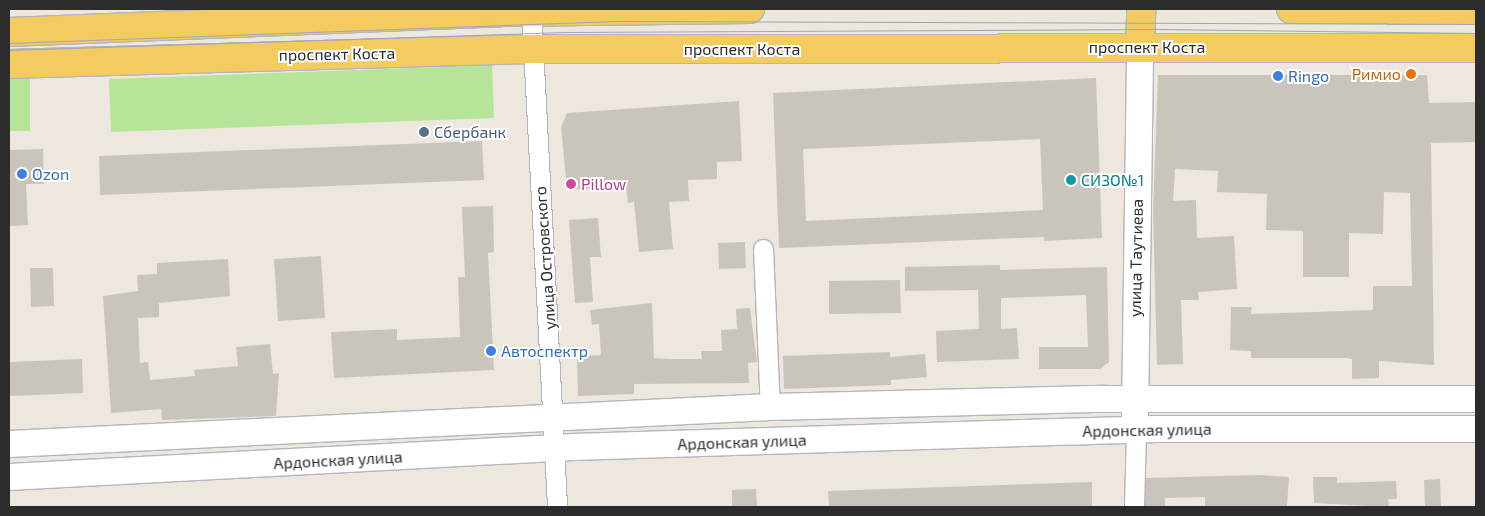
<!DOCTYPE html>
<html>
<head>
<meta charset="utf-8">
<style>
  body { margin:0 }
  #map { position:relative; width:1485px; height:516px; overflow:hidden; background:#eee7de; font-family:"Exo 2",sans-serif }
  div>[style] { position:absolute }
  .green>* { inset:0; background:#b6e59a }
  .building>* { inset:0; background:#c9c5bd }
  .roads { filter:drop-shadow(1px 0 #b2b5c0) drop-shadow(-1px 0 #b2b5c0) drop-shadow(0 1px #b2b5c0) drop-shadow(0 -1px #b2b5c0) }
  .minor>* { height:19px; margin:-9.5px; padding:0 9.5px; transform-origin:9.5px; border-radius:9.5px; background:#fff }
  .secondary>* { height:26px; margin:-13px; padding:0 13px; transform-origin:13px; border-radius:13px; background:#fff }
  .primary>* { height:28px; margin:-14px; padding:0 14px; transform-origin:14px; border-radius:14px; background:#f4cb5e }
  .tram>* { height:1px; margin:-0.5px; padding:0 0.5px; transform-origin:0.5px; border-radius:0.5px; background:#a1a5b7 }
  .dots>* { width:14px; height:14px; translate:-50% -50%; box-sizing:border-box; border:2px solid #fff; border-radius:50% }
  span { translate:-50% -50%; white-space:nowrap; text-align:center; line-height:1.15; -webkit-text-stroke:4px #fff; paint-order:stroke }
  .street-label { font-size:16px; color:#2c2c2c }
  .food-label { font-size:16px; color:#c56008 }
  .right { translate:-100% -50%; text-align:right }
  .shop-label { font-size:16px; color:#366cbe }
  .left { translate:0 -50%; text-align:left }
  .service-label { font-size:16px; color:#4e5e75 }
  .culture-label { font-size:16px; color:#0d838f }
  .hotel-label { font-size:16px; color:#b23c85 }
  .frame { position:absolute; inset:0; border:10px solid #2c2c2c; pointer-events:none }
</style>
</head>
<body>
<div id="map">
  <div class="green">
    <div style="clip-path:polygon(492px 65px,494px 118px,111px 132px,109px 79px)"></div>
    <div style="clip-path:polygon(9px 74px,30px 74px,30px 131px,9px 131px)"></div>
  </div>
  <div class="building">
    <div style="clip-path:polygon(1158px 75px,1427px 75px,1429px 103px,1476px 102px,1476px 142px,1431px 143px,1434px 365px,1379px 361px,1379px 378px,1352px 379px,1352px 359px,1347px 358px,1251px 358px,1251px 351px,1230px 350px,1231px 307px,1252px 307px,1251px 314px,1373px 310px,1373px 286px,1412px 286px,1410px 193px,1384px 192px,1383px 234px,1349px 233px,1349px 277px,1303px 277px,1303px 231px,1266px 230px,1267px 194px,1217px 192px,1218px 171px,1175px 169px,1173px 201px,1196px 200px,1197px 238px,1234px 236px,1237px 289px,1198px 292px,1199px 300px,1181px 300px,1183px 364px,1157px 365px,1153px 211px)"></div>
    <div style="clip-path:polygon(evenodd,1096px 78px,1102px 238px,1044px 241px,1044px 237px,779px 248px,773px 93px,1096px 78px,1040px 139px,1043px 210px,806px 221px,803px 149px,1040px 139px)"></div>
    <div style="clip-path:polygon(739px 101px,742px 161px,717px 162px,717px 179px,688px 180px,689px 201px,669px 202px,673px 249px,639px 252px,634px 202px,628px 203px,626px 186px,567px 190px,561px 127px,567px 113px)"></div>
    <div style="clip-path:polygon(482px 141px,484px 180px,100px 195px,99px 156px)"></div>
    <div style="clip-path:polygon(43px 149px,44px 184px,26px 184px,28px 225px,9px 226px,9px 150px)"></div>
    <div style="clip-path:polygon(493px 206px,494px 252px,488px 253px,494px 370px,334px 378px,331px 332px,397px 329px,397px 340px,460px 337px,458px 277px,465px 277px,462px 207px)"></div>
    <div style="clip-path:polygon(598px 218px,601px 257px,590px 257px,593px 302px,575px 303px,569px 220px)"></div>
    <div style="clip-path:polygon(745px 242px,746px 268px,719px 269px,718px 243px)"></div>
    <div style="clip-path:polygon(321px 256px,325px 318px,278px 321px,274px 259px)"></div>
    <div style="clip-path:polygon(228px 259px,230px 296px,159px 303px,159px 317px,138px 318px,140px 363px,148px 362px,150px 380px,195px 376px,194px 370px,238px 366px,236px 347px,270px 344px,273px 374px,279px 373px,276px 416px,162px 420px,161px 409px,111px 413px,103px 296px,138px 291px,137px 275px,157px 274px,157px 263px)"></div>
    <div style="clip-path:polygon(1000px 265px,1000px 270px,1107px 267px,1109px 362px,1100px 369px,1039px 369px,1039px 347px,1088px 347px,1086px 295px,1001px 298px,1001px 329px,1017px 328px,1019px 359px,937px 362px,936px 331px,979px 329px,978px 290px,905px 291px,905px 267px)"></div>
    <div style="clip-path:polygon(30px 268px,53px 268px,54px 306px,31px 307px)"></div>
    <div style="clip-path:polygon(900px 280px,901px 313px,829px 314px,829px 281px)"></div>
    <div style="clip-path:polygon(652px 303px,654px 358px,669px 359px,702px 359px,701px 351px,722px 351px,721px 330px,737px 329px,736px 309px,750px 308px,757px 362px,748px 363px,749px 383px,634px 384px,634px 394px,578px 396px,577px 356px,601px 355px,599px 324px,592px 325px,590px 310px)"></div>
    <div style="clip-path:polygon(890px 352px,890px 357px,925px 354px,927px 377px,891px 380px,891px 385px,784px 389px,783px 356px)"></div>
    <div style="clip-path:polygon(82px 359px,83px 393px,9px 396px,9px 362px)"></div>
    <div style="clip-path:polygon(1259px 475px,1289px 477px,1287px 506px,1205px 507px,1205px 497px,1165px 498px,1165px 507px,1145px 507px,1146px 478px)"></div>
    <div style="clip-path:polygon(1313px 477px,1337px 477px,1337px 483px,1396px 481px,1397px 499px,1388px 499px,1389px 507px,1314px 503px)"></div>
    <div style="clip-path:polygon(1440px 479px,1441px 507px,1425px 507px,1424px 480px)"></div>
    <div style="clip-path:polygon(1092px 482px,1092px 507px,829px 507px,828px 491px)"></div>
    <div style="clip-path:polygon(756px 489px,757px 507px,732px 507px,732px 490px)"></div>
  </div>
  <div class="roads">
    <div class="minor">
      <div style="left:531px;top:9px;width:499px;rotate:87deg"></div>
      <div style="left:763px;top:249px;width:158px;rotate:87.5deg"></div>
      <div style="left:1134px;top:507px;width:76px;rotate:-88.5deg"></div>
    </div>
    <div class="secondary">
      <div style="left:1135px;top:416px;width:369px;rotate:-89.2deg"></div>
      <div style="left:9px;top:444px;width:762px;rotate:-2.78deg"></div>
      <div style="left:770px;top:407px;width:334px;rotate:-1.4deg"></div>
      <div style="left:1104px;top:399px;width:372px"></div>
      <div style="left:9px;top:477px;width:565px;rotate:-3.04deg"></div>
      <div style="left:573px;top:447px;width:584px;rotate:-1.77deg"></div>
      <div style="left:1157px;top:429px;width:319px"></div>
    </div>
    <div class="primary">
      <div style="left:1291px;top:9px;width:185px;rotate:0.3deg"></div>
      <div style="left:9px;top:32px;width:492px;rotate:-2.3deg"></div>
      <div style="left:501px;top:12px;width:249px;rotate:-0.7deg"></div>
      <div style="left:1140px;top:47px;width:38px;rotate:-88deg"></div>
      <div style="left:9px;top:64px;width:523px;rotate:-1.64deg"></div>
      <div style="left:532px;top:49px;width:944px;rotate:-0.06deg"></div>
    </div>
  </div>
  <div class="tram">
    <div style="left:9px;top:43px;width:609px;rotate:-2.07deg"></div>
    <div style="left:618px;top:21px;width:858px;rotate:0.2deg"></div>
    <div style="left:9px;top:50px;width:557px;rotate:-1.85deg"></div>
    <div style="left:566px;top:32px;width:591px;rotate:-0.29deg"></div>
    <div style="left:1157px;top:29px;width:319px;rotate:0.7deg"></div>
  </div>
  <div class="dots">
    <div style="left:1411px;top:74px;background:#e8710a"></div>
    <div style="left:1278px;top:76px;background:#3f7fe0"></div>
    <div style="left:424px;top:132px;background:#5c6f8a"></div>
    <div style="left:22px;top:174px;background:#3f7fe0"></div>
    <div style="left:1071px;top:180px;background:#0f9aa8"></div>
    <div style="left:571px;top:184px;background:#d1479c"></div>
    <div style="left:491px;top:351px;background:#3f7fe0"></div>
  </div>
  <div class="street-label">
    <span style="left:1147px;top:47px">проспект Коста</span>
    <span style="left:742px;top:49px">проспект Коста</span>
    <span style="left:337px;top:54px;rotate:-1deg">проспект Коста</span>
    <span style="left:545px;top:258px;rotate:-94deg">улица Островского</span>
    <span style="left:1136px;top:258px;rotate:-89deg">улица Таутиева</span>
    <span style="left:1147px;top:430px;rotate:-1deg">Ардонская улица</span>
    <span style="left:742px;top:442px;rotate:-2deg">Ардонская улица</span>
    <span style="left:338px;top:460px;rotate:-3deg">Ардонская улица</span>
  </div>
  <div class="food-label">
    <span class="right" style="left:1401px;top:74px">Римио</span>
  </div>
  <div class="shop-label">
    <span class="left" style="left:1288px;top:76px">Ringo</span>
    <span class="left" style="left:32px;top:174px">Ozon</span>
    <span class="left" style="left:501px;top:351px">Автоспектр</span>
  </div>
  <div class="service-label">
    <span class="left" style="left:434px;top:132px">Сбербанк</span>
  </div>
  <div class="culture-label">
    <span class="left" style="left:1081px;top:180px">СИЗО№1</span>
  </div>
  <div class="hotel-label">
    <span class="left" style="left:581px;top:184px">Pillow</span>
  </div>
  <div class="frame"></div>
</div>
</body>
</html>
